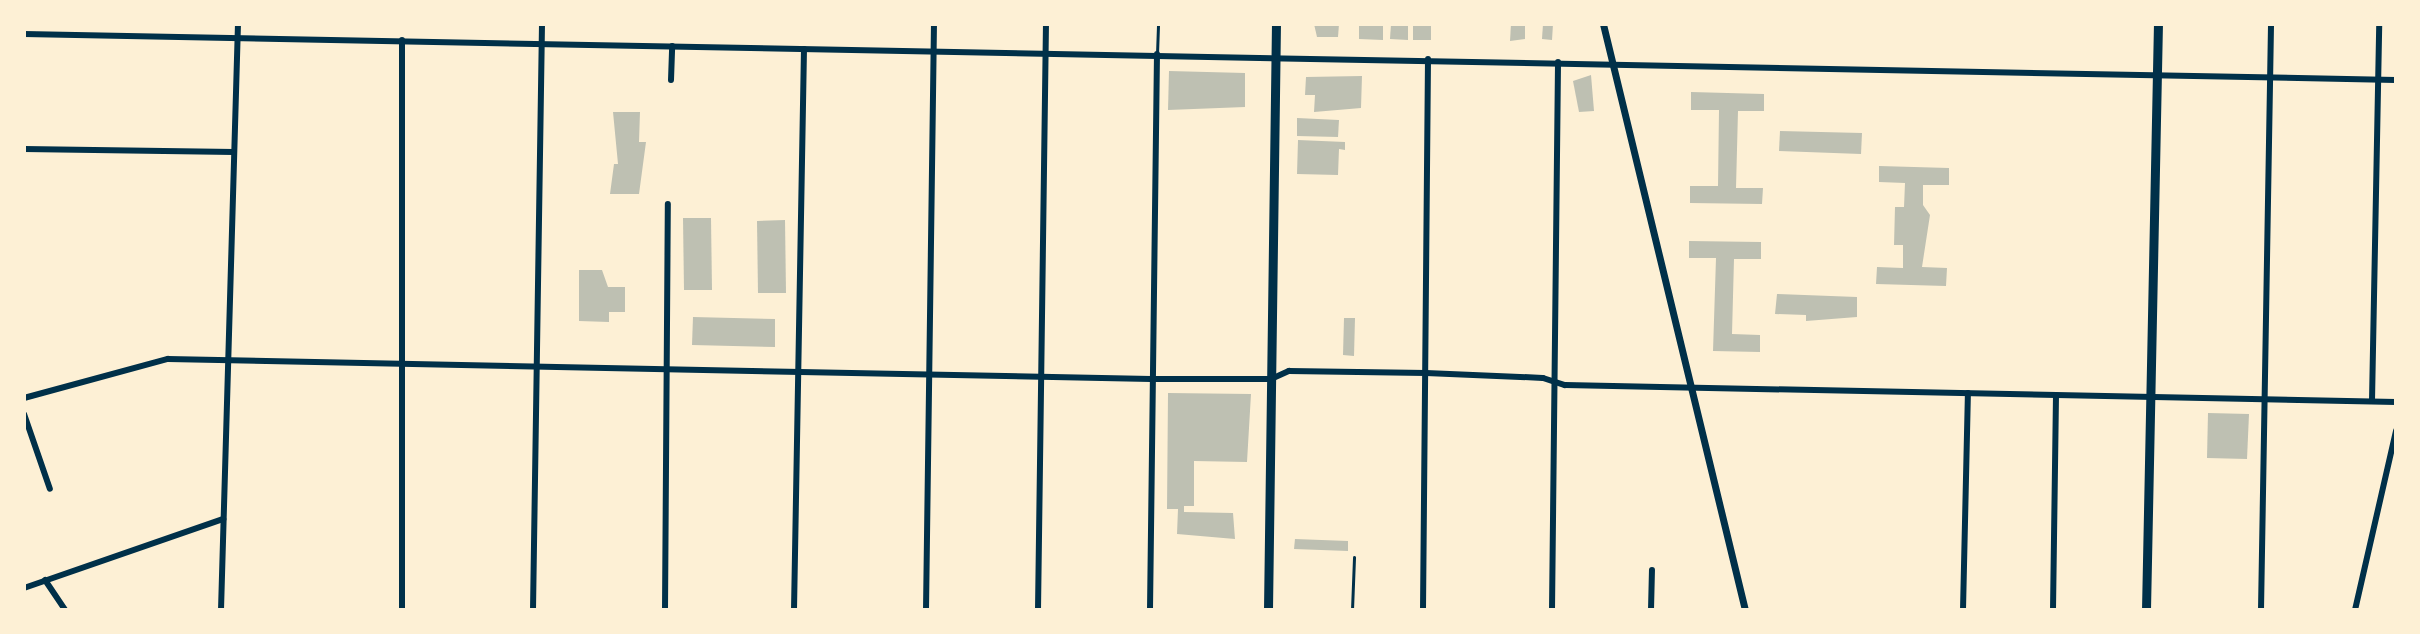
<!DOCTYPE html>
<html>
<head>
<meta charset="utf-8">
<style>
  body { margin:0 }
  #map { position:relative; width:2420px; height:634px; overflow:hidden; background:#fdf0d5; font-family:Rubik,sans-serif }
  div>[style] { position:absolute }
  .building>* { inset:0; background:#bec0b2 }
  .service>* { height:3px; margin:-1.5px; padding:0 1.5px; transform-origin:1.5px; border-radius:1.5px; background:#003049 }
  .minor>* { height:6px; margin:-3px; padding:0 3px; transform-origin:3px; border-radius:3px; background:#003049 }
  .tertiary>* { height:7px; margin:-3.5px; padding:0 3.5px; transform-origin:3.5px; border-radius:3.5px; background:#003049 }
  .primary>* { height:9px; margin:-4.5px; padding:0 4.5px; transform-origin:4.5px; border-radius:4.5px; background:#003049 }
  span { translate:-50% -50%; white-space:nowrap; text-align:center; line-height:1.15; -webkit-text-stroke:6px #fdf0d5; paint-order:stroke }
  .frame { position:absolute; inset:0; border:26px solid #fdf0d5; pointer-events:none }
</style>
</head>
<body>
<div id="map">
  <div class="building">
    <div style="clip-path:polygon(1314px 24px,1339px 24px,1338px 37px,1317px 37px)"></div>
    <div style="clip-path:polygon(1359px 24px,1383px 24px,1383px 40px,1359px 39px)"></div>
    <div style="clip-path:polygon(1391px 24px,1408px 24px,1408px 40px,1390px 39px)"></div>
    <div style="clip-path:polygon(1413px 24px,1431px 24px,1431px 40px,1413px 40px)"></div>
    <div style="clip-path:polygon(1511px 24px,1525px 24px,1525px 39px,1510px 41px)"></div>
    <div style="clip-path:polygon(1543px 24px,1553px 24px,1552px 40px,1542px 39px)"></div>
    <div style="clip-path:polygon(1169px 71px,1245px 73px,1245px 107px,1168px 110px)"></div>
    <div style="clip-path:polygon(1591px 75px,1594px 111px,1579px 112px,1573px 81px)"></div>
    <div style="clip-path:polygon(1362px 76px,1361px 108px,1314px 112px,1315px 95px,1305px 95px,1306px 77px)"></div>
    <div style="clip-path:polygon(1691px 92px,1764px 94px,1764px 111px,1738px 111px,1736px 188px,1763px 188px,1762px 204px,1690px 203px,1690px 186px,1718px 186px,1719px 110px,1691px 110px)"></div>
    <div style="clip-path:polygon(613px 112px,640px 112px,639px 142px,646px 142px,639px 194px,610px 194px,614px 164px,618px 164px)"></div>
    <div style="clip-path:polygon(1297px 118px,1339px 120px,1338px 137px,1297px 136px)"></div>
    <div style="clip-path:polygon(1780px 131px,1862px 133px,1861px 154px,1779px 151px)"></div>
    <div style="clip-path:polygon(1298px 140px,1345px 142px,1345px 150px,1339px 149px,1338px 175px,1297px 174px)"></div>
    <div style="clip-path:polygon(1879px 166px,1949px 168px,1949px 185px,1923px 185px,1923px 205px,1930px 215px,1922px 267px,1947px 268px,1946px 286px,1876px 284px,1877px 267px,1903px 268px,1903px 245px,1894px 245px,1895px 207px,1904px 207px,1905px 183px,1879px 182px)"></div>
    <div style="clip-path:polygon(683px 218px,711px 218px,712px 290px,684px 290px)"></div>
    <div style="clip-path:polygon(785px 220px,786px 293px,758px 293px,757px 221px)"></div>
    <div style="clip-path:polygon(1689px 241px,1761px 242px,1761px 259px,1734px 259px,1732px 334px,1760px 335px,1760px 352px,1713px 351px,1716px 258px,1689px 258px)"></div>
    <div style="clip-path:polygon(579px 270px,602px 270px,608px 287px,625px 287px,625px 312px,609px 312px,609px 322px,579px 321px)"></div>
    <div style="clip-path:polygon(1777px 294px,1857px 297px,1857px 317px,1806px 321px,1806px 315px,1775px 314px)"></div>
    <div style="clip-path:polygon(693px 317px,775px 319px,775px 347px,692px 345px)"></div>
    <div style="clip-path:polygon(1344px 318px,1355px 318px,1354px 356px,1343px 355px)"></div>
    <div style="clip-path:polygon(1168px 393px,1251px 394px,1247px 462px,1194px 461px,1194px 506px,1184px 506px,1184px 512px,1233px 513px,1235px 539px,1177px 534px,1178px 509px,1167px 509px)"></div>
    <div style="clip-path:polygon(2208px 413px,2249px 414px,2247px 459px,2207px 458px)"></div>
    <div style="clip-path:polygon(1295px 539px,1348px 541px,1348px 551px,1294px 549px)"></div>
  </div>
  <div class="service">
    <div style="left:1157px;top:54px;width:30px;rotate:-88deg"></div>
    <div style="left:1352px;top:610px;width:53px;rotate:-87.8deg"></div>
  </div>
  <div class="minor">
    <div style="left:24px;top:34px;width:2372px;rotate:1.11deg"></div>
    <div style="left:402px;top:40px;width:570px;rotate:90deg"></div>
    <div style="left:671px;top:80px;width:34px;rotate:-88deg"></div>
    <div style="left:24px;top:149px;width:210px;rotate:0.8deg"></div>
    <div style="left:24px;top:398px;width:149px;rotate:-15.2deg"></div>
    <div style="left:168px;top:359px;width:983px;rotate:1.17deg"></div>
    <div style="left:1151px;top:379px;width:120px"></div>
    <div style="left:1271px;top:379px;width:20px;rotate:-24deg"></div>
    <div style="left:1289px;top:371px;width:137px;rotate:0.8deg"></div>
    <div style="left:1426px;top:373px;width:117px;rotate:2.4deg"></div>
    <div style="left:1543px;top:378px;width:23px;rotate:18deg"></div>
    <div style="left:1565px;top:385px;width:831px;rotate:1.17deg"></div>
    <div style="left:2372px;top:401px;width:377px;rotate:-88.9deg"></div>
    <div style="left:24px;top:414px;width:79px;rotate:70.9deg"></div>
    <div style="left:45px;top:580px;width:36px;rotate:56deg"></div>
    <div style="left:24px;top:588px;width:211px;rotate:-19.1deg"></div>
    <div style="left:221px;top:610px;width:586px;rotate:-88.34deg"></div>
    <div style="left:533px;top:610px;width:586px;rotate:-89.12deg"></div>
    <div style="left:665px;top:610px;width:406px;rotate:-89.6deg"></div>
    <div style="left:794px;top:610px;width:561px;rotate:-88.98deg"></div>
    <div style="left:926px;top:610px;width:586px;rotate:-89.22deg"></div>
    <div style="left:1038px;top:610px;width:586px;rotate:-89.22deg"></div>
    <div style="left:1150px;top:610px;width:556px;rotate:-89.28deg"></div>
    <div style="left:1423px;top:610px;width:551px;rotate:-89.48deg"></div>
    <div style="left:1552px;top:610px;width:548px;rotate:-89.37deg"></div>
    <div style="left:1651px;top:610px;width:40px;rotate:-88.6deg"></div>
    <div style="left:1963px;top:610px;width:217px;rotate:-88.7deg"></div>
    <div style="left:2053px;top:610px;width:213px;rotate:-89.2deg"></div>
    <div style="left:2261px;top:610px;width:586px;rotate:-89.02deg"></div>
    <div style="left:2355px;top:610px;width:184px;rotate:-77.1deg"></div>
  </div>
  <div class="tertiary">
    <div style="left:1603px;top:24px;width:603px;rotate:76.38deg"></div>
  </div>
  <div class="primary">
    <div style="left:1268px;top:610px;width:586px;rotate:-89.22deg"></div>
    <div style="left:2146px;top:610px;width:586px;rotate:-88.83deg"></div>
  </div>
  <div class="frame"></div>
</div>
</body>
</html>
